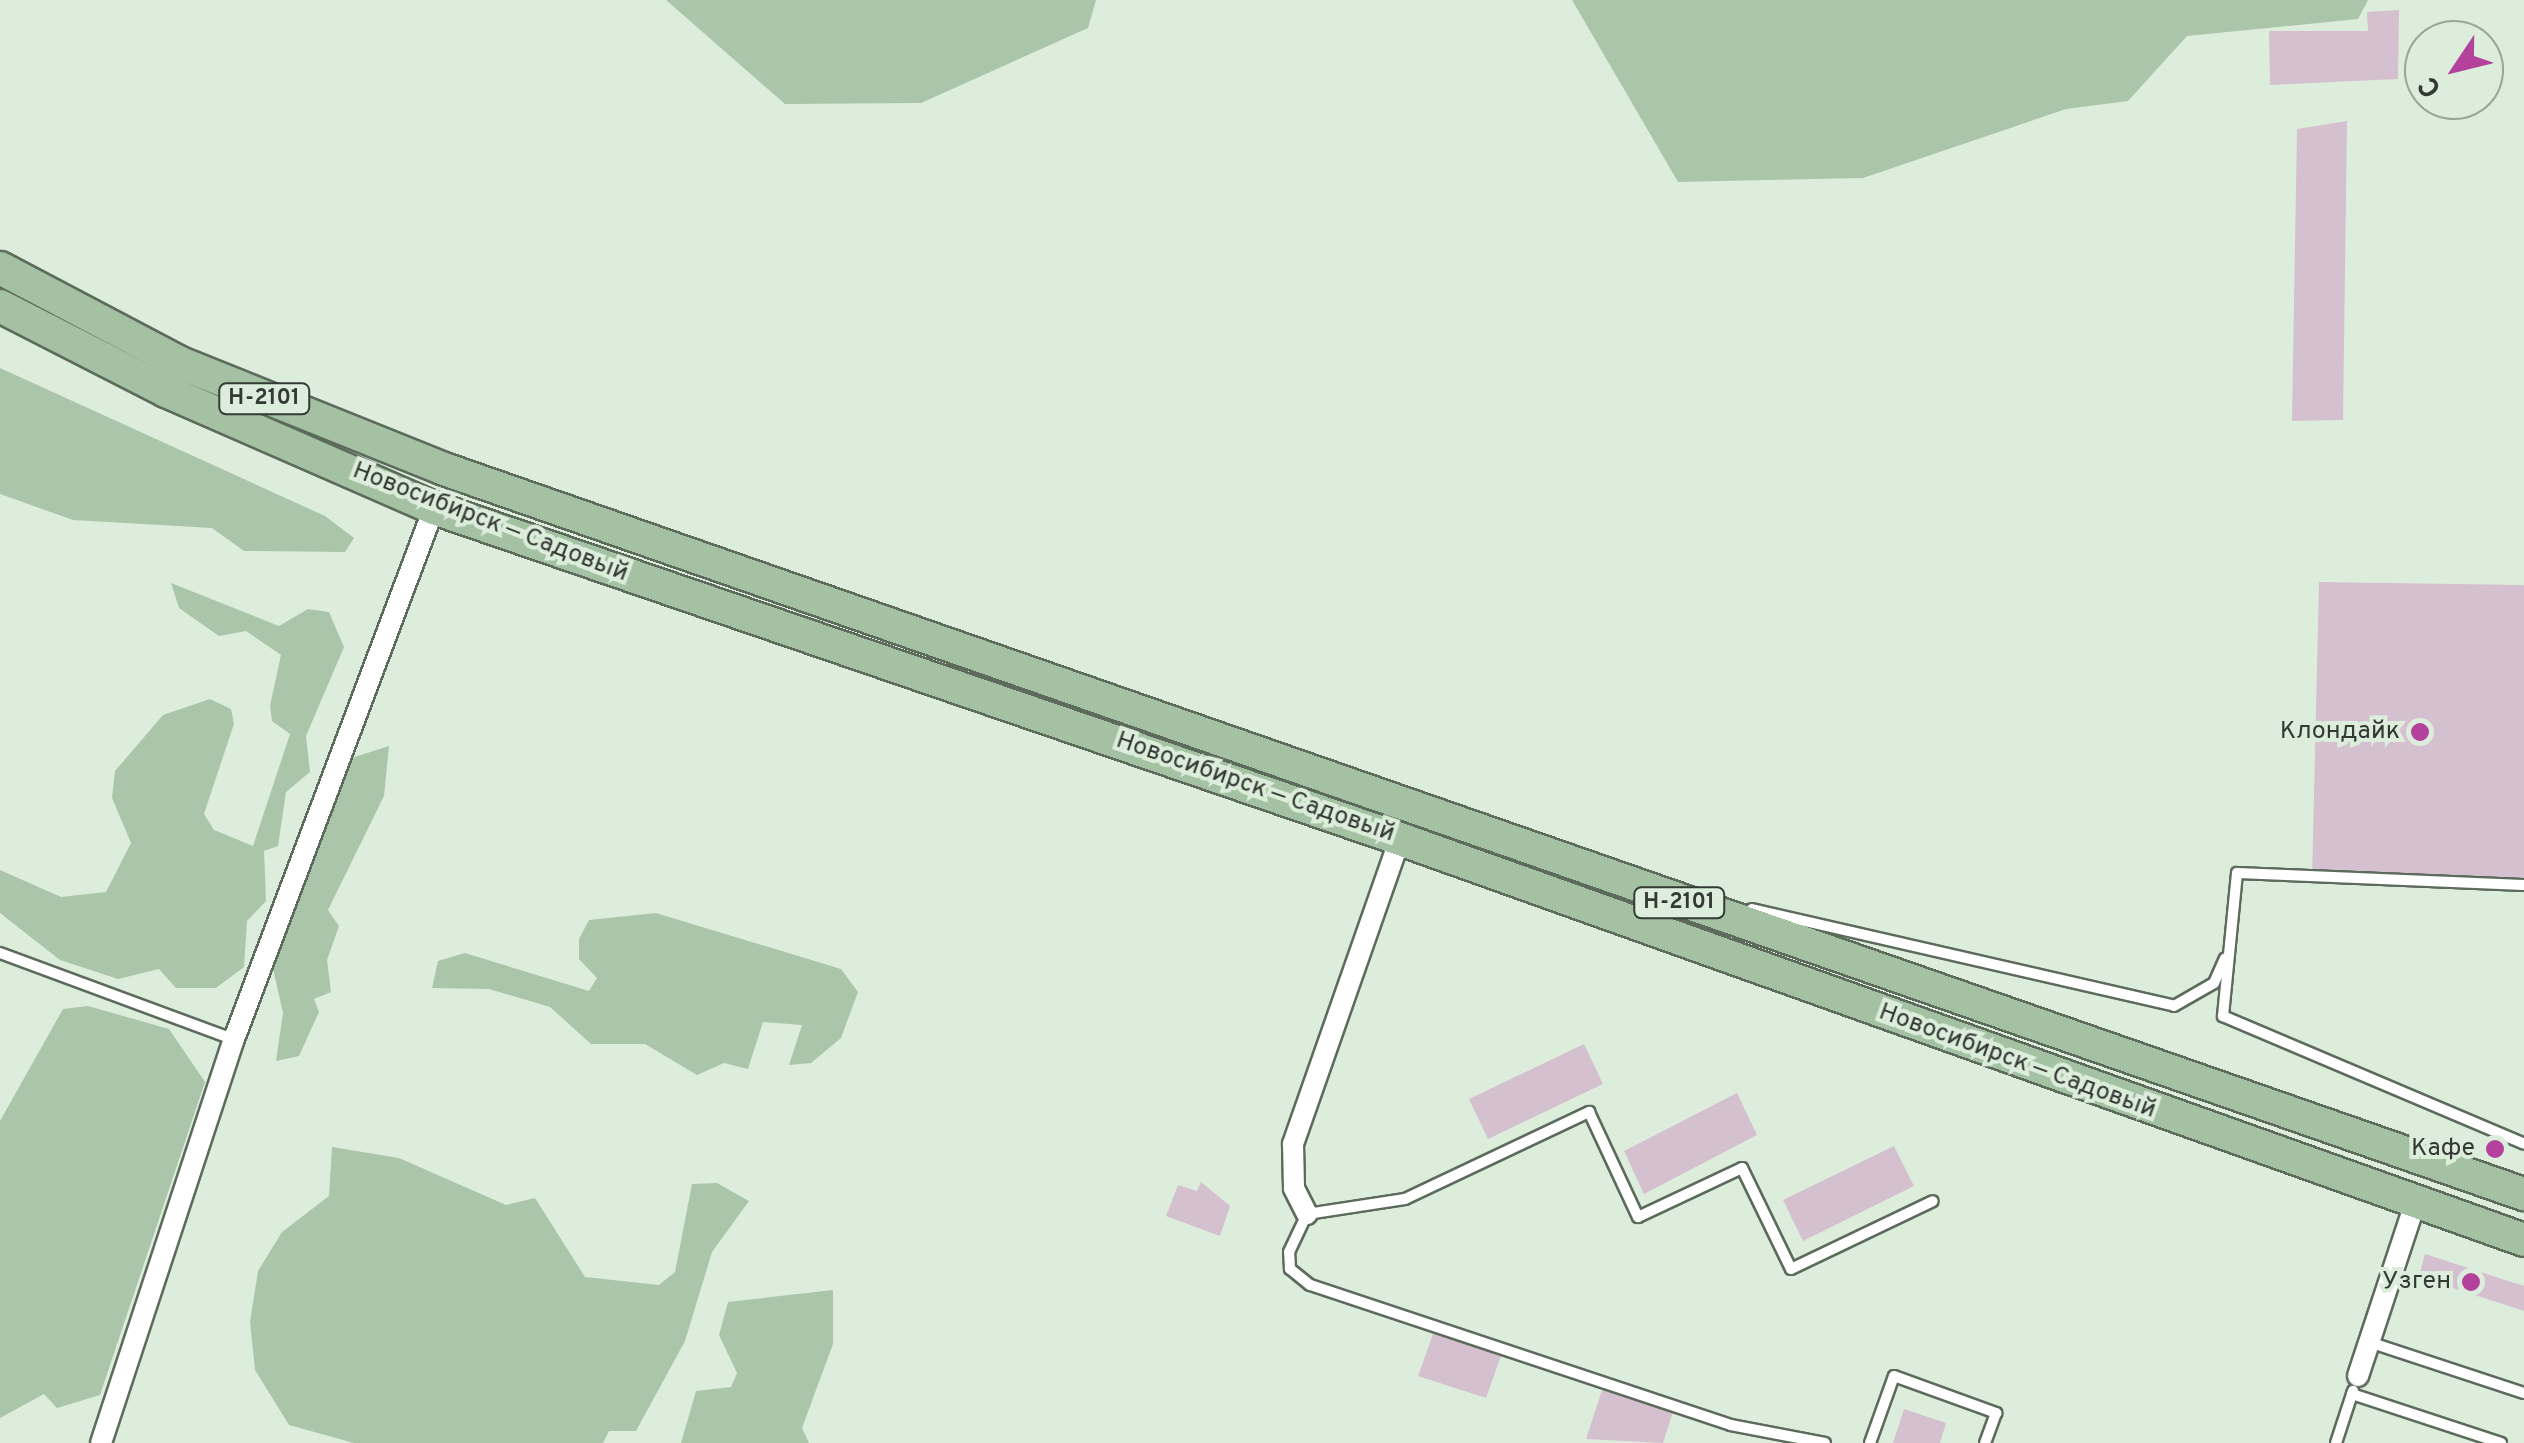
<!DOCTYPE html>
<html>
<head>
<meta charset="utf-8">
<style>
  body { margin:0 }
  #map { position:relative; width:2524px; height:1443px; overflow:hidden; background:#dceedb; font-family:Overpass,sans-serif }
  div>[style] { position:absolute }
  .green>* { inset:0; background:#aac5a9 }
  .building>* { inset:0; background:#d5c0cf }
  .roads { filter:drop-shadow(2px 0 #5c6b5b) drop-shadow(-2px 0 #5c6b5b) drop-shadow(0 2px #5c6b5b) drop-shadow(0 -2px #5c6b5b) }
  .lane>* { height:10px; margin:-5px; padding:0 5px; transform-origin:5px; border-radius:5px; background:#fff }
  .street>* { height:20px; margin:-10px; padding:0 10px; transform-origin:10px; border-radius:10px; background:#fff }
  .primary>* { height:32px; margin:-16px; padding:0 16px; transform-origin:16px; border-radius:16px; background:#a4c1a3 }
  .dots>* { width:28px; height:28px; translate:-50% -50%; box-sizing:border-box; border:5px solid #dceedb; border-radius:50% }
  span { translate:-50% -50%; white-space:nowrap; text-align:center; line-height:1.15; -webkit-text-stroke:8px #dceedb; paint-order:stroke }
  .shield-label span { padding:2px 8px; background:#dceedb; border:2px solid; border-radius:8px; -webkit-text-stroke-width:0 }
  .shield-label { font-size:22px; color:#333a33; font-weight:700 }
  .street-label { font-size:25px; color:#333a33 }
  .poi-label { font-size:25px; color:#333a33 }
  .right { translate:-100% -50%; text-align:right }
  .north { position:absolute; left:2404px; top:20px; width:100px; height:100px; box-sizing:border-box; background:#dceedb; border:2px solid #98a698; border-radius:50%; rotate:235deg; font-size:28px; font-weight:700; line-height:40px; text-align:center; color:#333a33 }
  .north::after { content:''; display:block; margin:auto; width:35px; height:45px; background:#b4419c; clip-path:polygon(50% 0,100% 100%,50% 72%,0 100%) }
</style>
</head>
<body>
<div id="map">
  <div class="green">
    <div style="clip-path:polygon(666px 0,1096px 0,1088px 28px,921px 103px,785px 104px)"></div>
    <div style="clip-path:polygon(1572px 0,2368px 0,2358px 19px,2187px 36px,2128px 101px,2066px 109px,1863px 178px,1678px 182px)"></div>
    <div style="clip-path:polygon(0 368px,325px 516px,354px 538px,345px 552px,244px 551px,212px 528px,73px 520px,0 494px)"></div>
    <div style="clip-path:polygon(171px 583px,279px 626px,308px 609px,329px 612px,344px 647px,306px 736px,310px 772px,286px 792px,278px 846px,264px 851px,266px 901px,247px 921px,244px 967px,216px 988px,176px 988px,159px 969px,118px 979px,60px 960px,0 913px,0 870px,61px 897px,106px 892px,131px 843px,112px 798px,115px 771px,163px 715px,210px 699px,231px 709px,234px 724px,204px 814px,214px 830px,253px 846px,290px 734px,272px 721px,270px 706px,281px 655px,246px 631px,219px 636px,179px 608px)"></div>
    <div style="clip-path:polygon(389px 746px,384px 796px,328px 910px,339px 926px,327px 960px,331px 992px,314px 999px,319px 1012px,299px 1056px,276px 1061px,283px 1013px,272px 964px,342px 761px)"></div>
    <div style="clip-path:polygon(656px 913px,841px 969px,858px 992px,841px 1038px,811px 1063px,789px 1065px,802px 1025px,763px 1022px,748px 1069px,724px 1063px,697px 1075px,645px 1044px,591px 1044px,550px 1007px,489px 989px,432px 988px,438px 961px,465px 953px,589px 991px,597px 978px,579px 959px,579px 939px,589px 920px)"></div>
    <div style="clip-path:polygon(88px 1006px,169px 1029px,205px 1082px,100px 1395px,57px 1408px,44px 1394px,0 1418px,0 1121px,63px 1009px)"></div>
    <div style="clip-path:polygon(332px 1147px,399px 1158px,506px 1205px,535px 1198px,585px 1277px,659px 1285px,675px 1272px,692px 1184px,717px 1183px,749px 1201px,712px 1252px,685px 1341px,636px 1431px,609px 1431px,603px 1443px,354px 1443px,289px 1425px,255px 1370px,250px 1322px,258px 1271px,282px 1232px,329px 1196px)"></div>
    <div style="clip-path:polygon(833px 1290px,833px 1344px,802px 1428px,809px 1443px,681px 1443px,696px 1391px,731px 1387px,737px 1373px,719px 1335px,728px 1302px)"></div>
  </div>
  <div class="building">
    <div style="clip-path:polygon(2399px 10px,2398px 79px,2270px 85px,2269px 31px,2368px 31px,2367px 12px)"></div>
    <div style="clip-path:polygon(2347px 121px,2343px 420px,2292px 421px,2297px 129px)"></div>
    <div style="clip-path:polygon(2319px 582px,2524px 585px,2524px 885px,2312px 880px)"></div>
    <div style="clip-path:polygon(1584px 1044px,1603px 1084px,1488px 1139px,1469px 1099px)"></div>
    <div style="clip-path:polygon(1737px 1093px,1757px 1135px,1644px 1194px,1624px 1151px)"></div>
    <div style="clip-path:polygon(1894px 1146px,1914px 1186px,1803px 1241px,1783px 1200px)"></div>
    <div style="clip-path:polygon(1201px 1182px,1230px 1206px,1220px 1236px,1166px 1216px,1178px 1185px,1197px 1191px)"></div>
    <div style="clip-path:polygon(2425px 1254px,2524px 1286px,2524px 1311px,2419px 1277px)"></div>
    <div style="clip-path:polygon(1434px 1331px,1502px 1353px,1486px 1398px,1418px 1376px)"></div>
    <div style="clip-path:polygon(1602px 1390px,1673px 1412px,1663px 1443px,1586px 1439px)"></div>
    <div style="clip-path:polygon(1904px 1409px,1946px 1423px,1940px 1443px,1893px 1443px)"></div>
  </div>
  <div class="roads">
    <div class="lane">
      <div style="left:2524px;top:885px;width:287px;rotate:-177.6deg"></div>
      <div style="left:2237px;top:873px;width:144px;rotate:95.6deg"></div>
      <div style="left:2223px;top:1016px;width:327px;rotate:23deg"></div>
      <div style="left:1752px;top:909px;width:433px;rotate:12.9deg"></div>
      <div style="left:2174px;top:1006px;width:46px;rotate:-29.9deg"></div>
      <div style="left:2214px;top:983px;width:27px;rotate:-66deg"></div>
      <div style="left:0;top:953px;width:248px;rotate:20.3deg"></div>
      <div style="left:2369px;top:1342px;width:163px;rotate:18.2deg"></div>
      <div style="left:2352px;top:1394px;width:157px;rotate:18.2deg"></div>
      <div style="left:1825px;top:1443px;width:96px;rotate:-169.2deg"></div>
      <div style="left:1731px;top:1425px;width:444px;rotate:-161.6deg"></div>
      <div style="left:1310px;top:1285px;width:26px;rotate:-141deg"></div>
      <div style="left:1290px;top:1269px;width:17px;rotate:-93deg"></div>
      <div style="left:1289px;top:1252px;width:42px;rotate:-64.7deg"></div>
      <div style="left:1307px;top:1214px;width:99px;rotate:-8.7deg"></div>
      <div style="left:1405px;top:1199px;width:204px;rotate:-25.3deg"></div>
      <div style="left:1589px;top:1112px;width:116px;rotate:65deg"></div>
      <div style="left:1638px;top:1217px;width:115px;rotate:-25.2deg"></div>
      <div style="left:1742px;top:1168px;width:112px;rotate:64.1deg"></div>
      <div style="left:1791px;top:1269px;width:157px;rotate:-25.6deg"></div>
      <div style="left:1870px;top:1443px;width:71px;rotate:-70.3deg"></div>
      <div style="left:1894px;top:1376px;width:109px;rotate:19.9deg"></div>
      <div style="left:1996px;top:1413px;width:32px;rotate:110deg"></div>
      <div style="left:2336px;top:1443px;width:55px;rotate:-71.9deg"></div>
    </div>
    <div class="street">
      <div style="left:1307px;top:1214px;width:29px;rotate:-117deg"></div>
      <div style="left:1294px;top:1188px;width:44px;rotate:-91.3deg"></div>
      <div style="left:1293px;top:1144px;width:323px;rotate:-70.7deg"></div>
      <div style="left:2358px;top:1376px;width:181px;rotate:-71.7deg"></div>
      <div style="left:101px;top:1443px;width:425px;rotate:-71.8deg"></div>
      <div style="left:234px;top:1039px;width:567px;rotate:-69.36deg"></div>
    </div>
    <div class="primary">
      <div style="left:0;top:268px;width:201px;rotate:27.8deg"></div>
      <div style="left:178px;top:362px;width:287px;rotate:21.9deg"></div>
      <div style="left:444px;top:469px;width:2203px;rotate:19.22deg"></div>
      <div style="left:0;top:306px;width:186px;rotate:27.1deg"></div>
      <div style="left:166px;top:391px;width:292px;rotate:23.6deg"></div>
      <div style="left:434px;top:508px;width:1021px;rotate:18.91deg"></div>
      <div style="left:1400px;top:839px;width:1193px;rotate:19.63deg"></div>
    </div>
  </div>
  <div class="dots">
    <div style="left:2420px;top:732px;background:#b4419c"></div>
    <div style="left:2495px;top:1149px;background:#b4419c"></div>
    <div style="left:2471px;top:1282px;background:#b4419c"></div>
  </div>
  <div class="shield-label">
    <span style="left:264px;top:399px">Н-2101</span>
    <span style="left:1679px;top:903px">Н-2101</span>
  </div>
  <div class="street-label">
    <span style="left:490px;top:523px;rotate:21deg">Новосибирск — Садовый</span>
    <span style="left:1255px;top:788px;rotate:19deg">Новосибирск — Садовый</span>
    <span style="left:2017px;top:1062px;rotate:20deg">Новосибирск — Садовый</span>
  </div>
  <div class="poi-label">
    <span class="right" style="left:2400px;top:732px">Клондайк</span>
    <span class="right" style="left:2475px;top:1149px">Кафе</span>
    <span class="right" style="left:2451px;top:1282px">Узген</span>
  </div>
  <div class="north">С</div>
</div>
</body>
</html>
